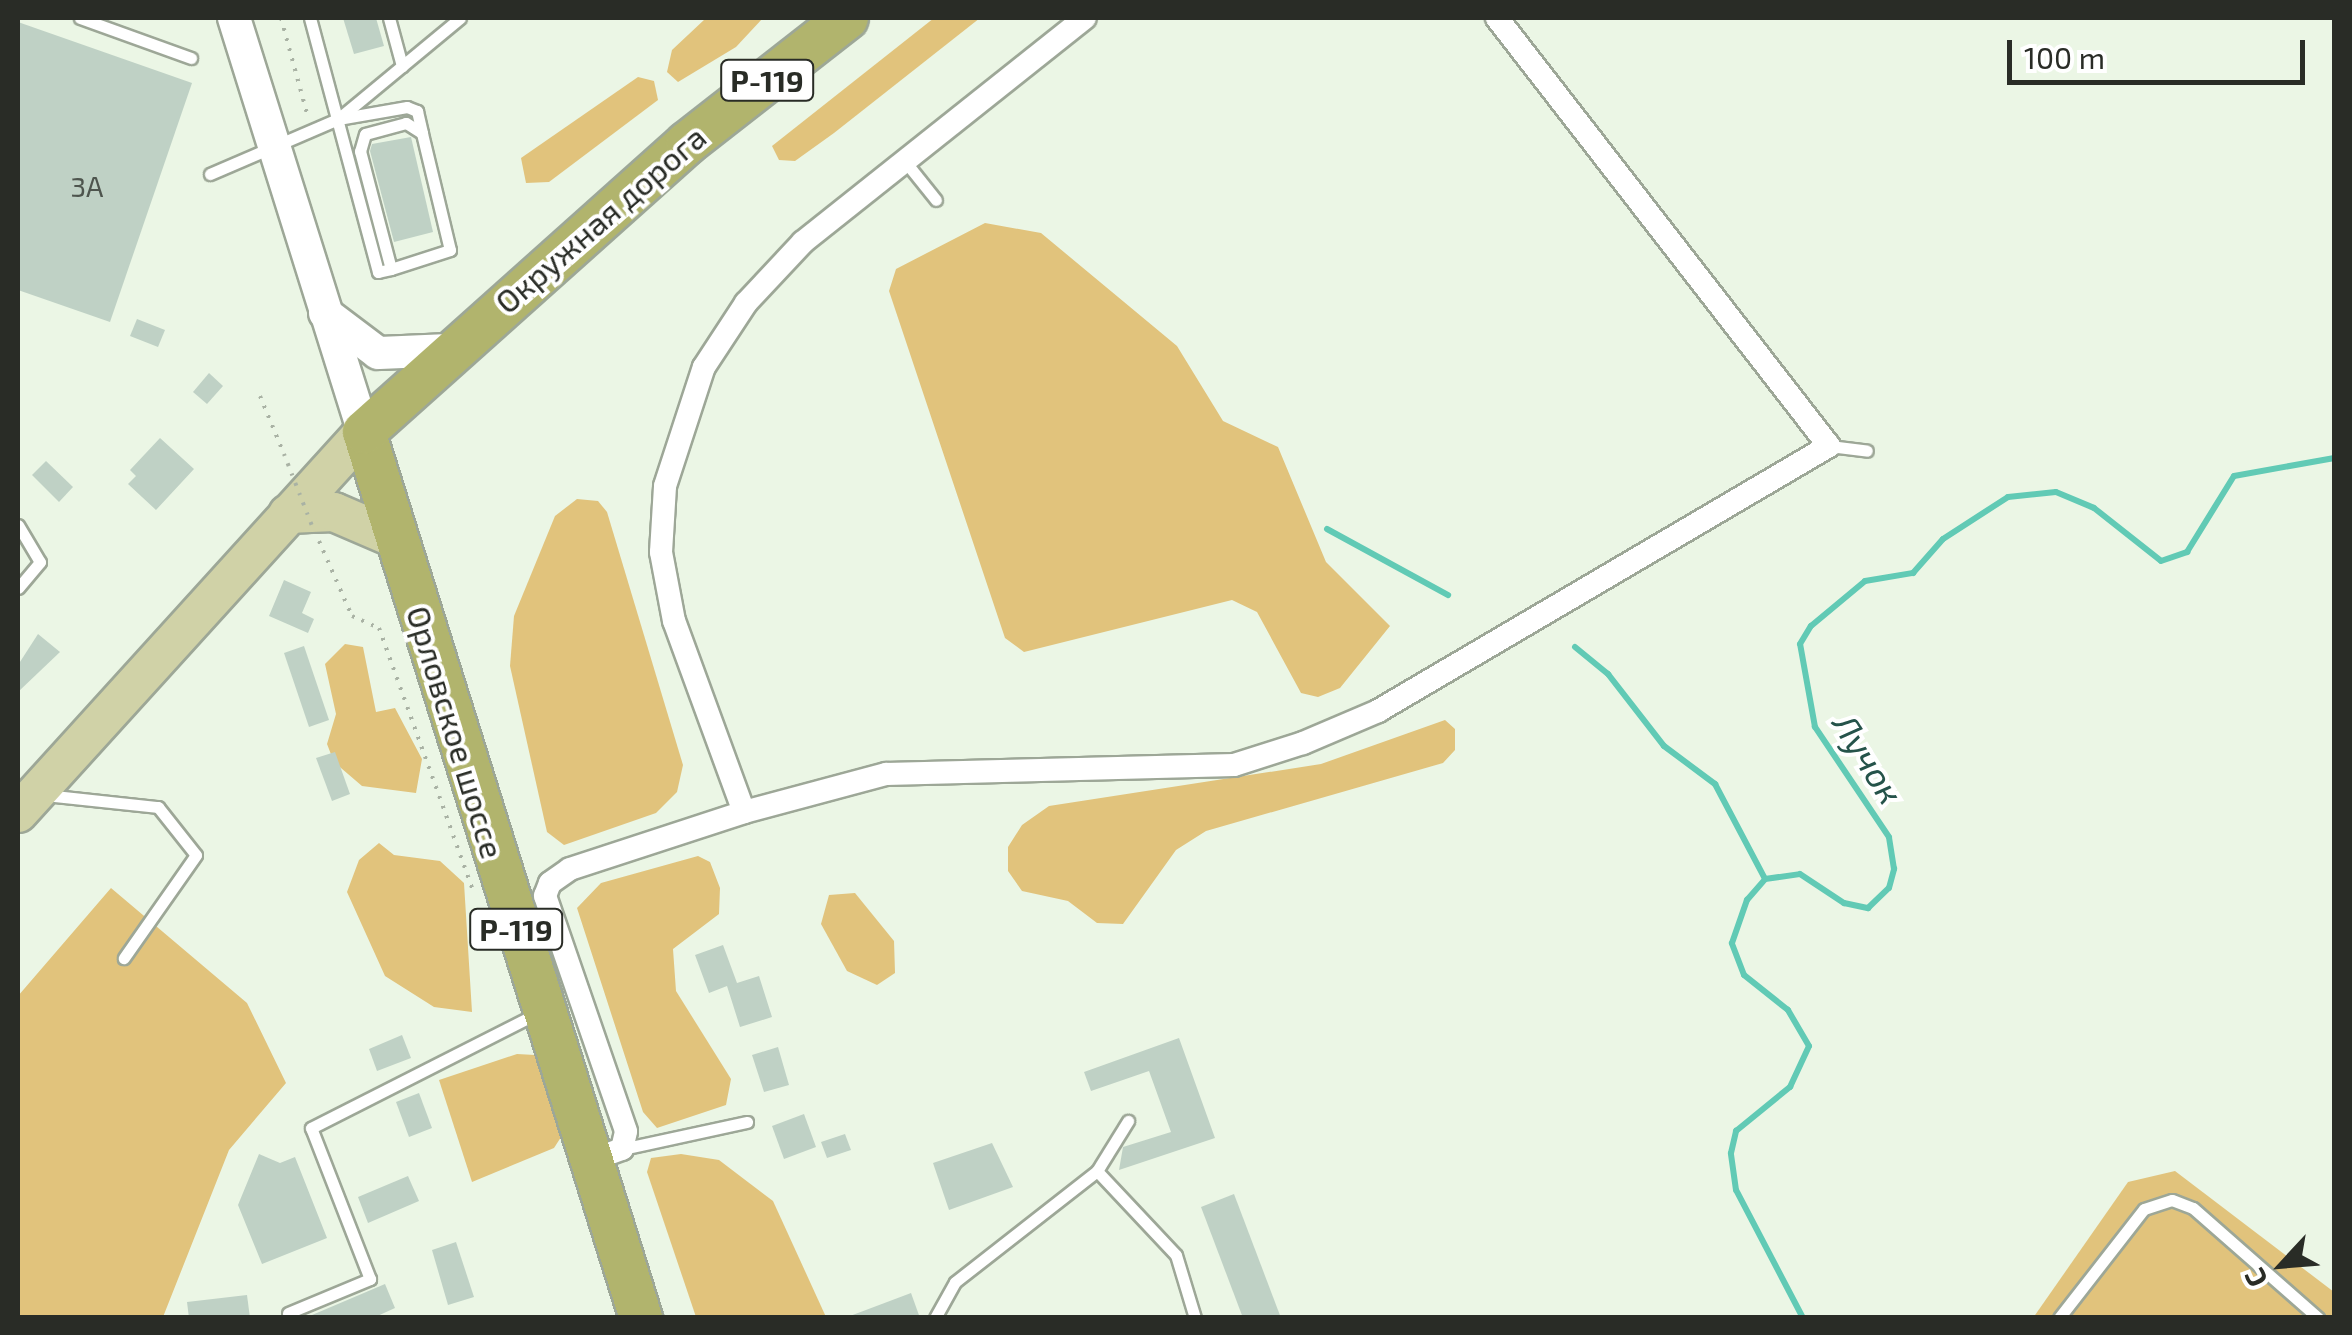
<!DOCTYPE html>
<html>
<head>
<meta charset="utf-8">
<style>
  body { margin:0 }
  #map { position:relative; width:2352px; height:1335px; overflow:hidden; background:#ebf6e5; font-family:"Exo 2",sans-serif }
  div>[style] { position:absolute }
  .green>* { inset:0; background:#e1c37c }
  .stream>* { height:6px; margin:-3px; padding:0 3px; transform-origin:3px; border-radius:3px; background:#61cab5 }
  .building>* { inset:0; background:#bfd1c5 }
  .path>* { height:4px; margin-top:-2px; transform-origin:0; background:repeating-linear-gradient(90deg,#a9b2a4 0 2.5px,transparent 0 10.5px) }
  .roads { filter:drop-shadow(2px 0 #9da797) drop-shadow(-2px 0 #9da797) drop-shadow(0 2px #9da797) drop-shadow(0 -2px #9da797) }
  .lane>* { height:11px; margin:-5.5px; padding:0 5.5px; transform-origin:5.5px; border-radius:5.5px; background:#fff }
  .street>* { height:22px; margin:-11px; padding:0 11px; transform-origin:11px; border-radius:11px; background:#fff }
  .secondary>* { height:32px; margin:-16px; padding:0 16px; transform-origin:16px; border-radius:16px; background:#fff }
  .primary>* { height:38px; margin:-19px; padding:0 19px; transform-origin:19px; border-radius:19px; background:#d0d2a7 }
  .highway>* { height:42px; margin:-21px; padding:0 21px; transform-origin:21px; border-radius:21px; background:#b1b46d }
  .path-bridge>* { height:4px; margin-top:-2px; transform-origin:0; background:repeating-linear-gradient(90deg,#a9b2a4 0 2.5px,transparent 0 10.5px) }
  span { translate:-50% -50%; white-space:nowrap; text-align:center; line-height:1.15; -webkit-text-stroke:8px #fff; paint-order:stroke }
  .number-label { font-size:28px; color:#4e554e }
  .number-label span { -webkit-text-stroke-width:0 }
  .shield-label span { padding:2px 8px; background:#fff; border:2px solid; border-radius:8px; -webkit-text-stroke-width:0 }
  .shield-label { font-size:30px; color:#292c26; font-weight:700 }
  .street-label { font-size:32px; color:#292c26 }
  .water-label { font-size:35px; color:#25534a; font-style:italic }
  .frame { position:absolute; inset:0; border:20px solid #292c26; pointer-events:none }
  .north { position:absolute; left:2232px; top:1215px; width:100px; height:100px; -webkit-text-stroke:8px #fff; paint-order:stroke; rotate:244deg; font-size:28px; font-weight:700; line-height:40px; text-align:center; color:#292c26 }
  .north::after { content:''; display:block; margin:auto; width:35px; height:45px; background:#292c26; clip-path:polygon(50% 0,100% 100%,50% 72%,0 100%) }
  .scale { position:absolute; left:2007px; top:40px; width:298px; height:45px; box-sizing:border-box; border:5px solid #292c26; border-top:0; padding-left:12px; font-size:30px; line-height:35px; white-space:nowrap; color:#292c26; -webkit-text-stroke:8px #fff; paint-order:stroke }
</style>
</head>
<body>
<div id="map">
  <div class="green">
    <div style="clip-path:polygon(763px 18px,736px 47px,678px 82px,667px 72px,672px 50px,705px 19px)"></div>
    <div style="clip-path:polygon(934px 18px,980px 18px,834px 133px,795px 161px,779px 160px,772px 146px)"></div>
    <div style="clip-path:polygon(638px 77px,654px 81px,658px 100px,549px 182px,526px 183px,521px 158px)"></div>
    <div style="clip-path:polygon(985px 223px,1041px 233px,1177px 346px,1223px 421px,1278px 447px,1326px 562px,1390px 626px,1340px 688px,1318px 697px,1301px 693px,1257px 612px,1232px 600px,1024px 652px,1005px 638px,889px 291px,896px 269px)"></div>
    <div style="clip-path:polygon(577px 499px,598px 501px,607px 512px,683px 765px,677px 792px,656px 813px,564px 845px,547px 832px,510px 666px,514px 616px,555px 516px)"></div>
    <div style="clip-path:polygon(345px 644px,363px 647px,376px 712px,395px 708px,422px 759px,416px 793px,362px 786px,334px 762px,327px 744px,336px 714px,325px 664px)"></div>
    <div style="clip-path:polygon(1445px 720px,1455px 729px,1455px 750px,1443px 763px,1206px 831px,1176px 850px,1123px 924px,1097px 923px,1068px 901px,1022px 891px,1008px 871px,1008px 847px,1022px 825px,1049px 806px,1321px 764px)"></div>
    <div style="clip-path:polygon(379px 843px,394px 855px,440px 861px,464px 883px,472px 1012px,434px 1007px,385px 976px,347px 892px,359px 860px)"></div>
    <div style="clip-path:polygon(698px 856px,710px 862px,720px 888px,719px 914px,673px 949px,676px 991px,731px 1079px,726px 1105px,657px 1128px,643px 1112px,577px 908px,601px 883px)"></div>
    <div style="clip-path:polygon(111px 888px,247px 1003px,286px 1083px,229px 1150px,163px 1317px,18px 1318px,18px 996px)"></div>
    <div style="clip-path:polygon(855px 893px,894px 941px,895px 973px,877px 985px,847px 971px,821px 924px,829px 895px)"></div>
    <div style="clip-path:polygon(517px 1054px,535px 1055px,563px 1134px,554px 1148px,472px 1182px,439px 1080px)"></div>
    <div style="clip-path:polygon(681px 1154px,719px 1160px,773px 1201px,826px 1317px,696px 1317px,647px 1172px,651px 1158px)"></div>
    <div style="clip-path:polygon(2175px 1171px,2334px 1292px,2334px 1317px,2033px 1318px,2128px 1182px)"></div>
  </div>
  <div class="stream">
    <div style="left:1327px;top:529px;width:138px;rotate:28.6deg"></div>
    <div style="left:1575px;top:647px;width:43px;rotate:39.3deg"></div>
    <div style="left:1608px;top:674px;width:91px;rotate:52.1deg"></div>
    <div style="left:1664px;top:746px;width:64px;rotate:36.7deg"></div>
    <div style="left:1715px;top:784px;width:107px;rotate:62.2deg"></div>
    <div style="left:1803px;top:1318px;width:144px;rotate:-117.6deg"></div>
    <div style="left:1736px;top:1190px;width:37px;rotate:-98deg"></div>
    <div style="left:1731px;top:1153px;width:23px;rotate:-77deg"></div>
    <div style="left:1736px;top:1131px;width:70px;rotate:-39.2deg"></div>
    <div style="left:1790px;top:1087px;width:45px;rotate:-65.1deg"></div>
    <div style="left:1809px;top:1046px;width:42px;rotate:-120.3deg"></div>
    <div style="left:1788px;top:1010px;width:56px;rotate:-141.5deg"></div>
    <div style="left:1744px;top:975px;width:34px;rotate:-111deg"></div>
    <div style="left:1732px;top:943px;width:46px;rotate:-70.8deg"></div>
    <div style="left:1747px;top:900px;width:28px;rotate:-49deg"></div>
    <div style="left:1765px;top:879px;width:35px;rotate:-8deg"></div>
    <div style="left:1800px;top:874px;width:53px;rotate:33.4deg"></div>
    <div style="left:1844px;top:903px;width:25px;rotate:12deg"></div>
    <div style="left:1868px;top:908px;width:29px;rotate:-44deg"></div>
    <div style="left:1889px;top:888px;width:20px;rotate:-75deg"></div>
    <div style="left:1894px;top:869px;width:32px;rotate:-99deg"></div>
    <div style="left:1889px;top:837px;width:133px;rotate:-123.9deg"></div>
    <div style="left:1815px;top:727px;width:84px;rotate:-100.2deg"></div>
    <div style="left:1800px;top:644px;width:21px;rotate:-59deg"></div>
    <div style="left:1811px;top:626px;width:70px;rotate:-39.8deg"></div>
    <div style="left:1865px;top:581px;width:49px;rotate:-9.5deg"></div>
    <div style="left:1913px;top:573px;width:45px;rotate:-48.6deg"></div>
    <div style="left:1943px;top:539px;width:77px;rotate:-32.9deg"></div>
    <div style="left:2008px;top:497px;width:48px;rotate:-5.9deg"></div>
    <div style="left:2056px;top:492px;width:41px;rotate:22.8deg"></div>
    <div style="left:2094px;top:508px;width:85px;rotate:38.3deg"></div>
    <div style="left:2161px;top:561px;width:28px;rotate:-19deg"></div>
    <div style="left:2187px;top:552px;width:89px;rotate:-58.3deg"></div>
    <div style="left:2234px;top:476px;width:102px;rotate:-10.2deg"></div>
  </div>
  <div class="building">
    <div style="clip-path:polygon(343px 18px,376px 18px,384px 46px,354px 54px)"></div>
    <div style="clip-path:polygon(18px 22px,192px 83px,110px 322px,18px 290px)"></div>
    <div style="clip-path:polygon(411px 137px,433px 232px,394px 242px,370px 151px,372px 144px)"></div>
    <div style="clip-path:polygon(137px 319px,165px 330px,158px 347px,130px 336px)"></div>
    <div style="clip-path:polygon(209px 373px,223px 386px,207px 404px,193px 392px)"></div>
    <div style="clip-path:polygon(160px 438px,194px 469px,156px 510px,128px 484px,136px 476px,130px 470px)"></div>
    <div style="clip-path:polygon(46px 461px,73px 487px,59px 502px,32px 475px)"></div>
    <div style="clip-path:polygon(284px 580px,311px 592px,302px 613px,314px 619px,308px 633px,269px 616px)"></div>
    <div style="clip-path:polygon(38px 634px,60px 652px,18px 692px,18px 665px)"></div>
    <div style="clip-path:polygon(304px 646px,329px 720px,309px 727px,284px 653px)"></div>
    <div style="clip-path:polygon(335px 752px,350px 794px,332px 801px,316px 758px)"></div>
    <div style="clip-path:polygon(723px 945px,737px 983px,759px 976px,772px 1017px,740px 1027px,727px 986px,709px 993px,695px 955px)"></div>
    <div style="clip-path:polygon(402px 1035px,411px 1058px,377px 1071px,369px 1049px)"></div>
    <div style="clip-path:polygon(1179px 1038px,1215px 1138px,1119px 1170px,1123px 1147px,1171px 1132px,1149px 1071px,1091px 1091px,1084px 1072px)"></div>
    <div style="clip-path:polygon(778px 1047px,789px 1085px,764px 1092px,752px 1055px)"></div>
    <div style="clip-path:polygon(419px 1093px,432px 1128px,409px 1137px,396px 1102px)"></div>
    <div style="clip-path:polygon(804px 1114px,816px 1147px,784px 1159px,772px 1126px)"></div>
    <div style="clip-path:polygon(845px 1134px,851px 1150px,827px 1158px,821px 1142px)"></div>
    <div style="clip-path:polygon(992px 1143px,1013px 1187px,949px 1210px,933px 1163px)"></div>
    <div style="clip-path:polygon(259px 1154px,280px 1163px,295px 1157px,327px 1238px,262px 1264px,238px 1205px)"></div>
    <div style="clip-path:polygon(408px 1176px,419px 1201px,368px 1223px,358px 1197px)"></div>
    <div style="clip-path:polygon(1234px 1194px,1281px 1318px,1243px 1318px,1201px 1207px)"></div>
    <div style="clip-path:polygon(456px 1242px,474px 1297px,448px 1305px,432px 1250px)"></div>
    <div style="clip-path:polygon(385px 1284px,395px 1308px,373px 1318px,305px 1318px)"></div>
    <div style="clip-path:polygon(911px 1293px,920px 1318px,850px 1318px,850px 1316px)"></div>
    <div style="clip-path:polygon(247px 1295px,250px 1318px,189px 1318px,187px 1302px)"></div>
  </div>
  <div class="path">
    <div style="left:281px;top:18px;width:99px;rotate:74.8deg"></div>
    <div style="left:260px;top:396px;width:63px;rotate:67.5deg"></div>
    <div style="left:319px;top:541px;width:82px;rotate:66.3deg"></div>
    <div style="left:352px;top:616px;width:30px;rotate:24deg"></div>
    <div style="left:379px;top:628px;width:278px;rotate:70.3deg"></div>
  </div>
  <div class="roads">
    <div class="lane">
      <div style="left:80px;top:18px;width:118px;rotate:19.8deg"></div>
      <div style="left:310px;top:18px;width:263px;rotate:75deg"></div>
      <div style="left:378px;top:272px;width:13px;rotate:-13deg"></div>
      <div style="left:391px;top:269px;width:62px;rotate:-17.9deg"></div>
      <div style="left:450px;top:250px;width:120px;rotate:-103.5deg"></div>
      <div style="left:422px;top:133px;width:19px;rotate:-148deg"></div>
      <div style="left:406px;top:123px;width:42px;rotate:165deg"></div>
      <div style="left:365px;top:134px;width:18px;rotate:106deg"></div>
      <div style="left:360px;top:151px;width:122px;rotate:75.3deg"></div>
      <div style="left:389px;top:18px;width:50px;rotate:74.8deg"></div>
      <div style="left:338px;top:119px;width:70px;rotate:-9.9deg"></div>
      <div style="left:407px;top:107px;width:11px;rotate:22deg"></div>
      <div style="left:417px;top:111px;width:23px;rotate:77deg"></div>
      <div style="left:904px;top:160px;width:51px;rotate:51.3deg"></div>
      <div style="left:210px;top:174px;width:139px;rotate:-23.3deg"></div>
      <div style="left:338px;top:119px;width:158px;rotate:-39.6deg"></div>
      <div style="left:1829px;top:446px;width:38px;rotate:7deg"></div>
      <div style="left:18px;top:525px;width:43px;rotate:59.3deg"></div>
      <div style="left:40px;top:562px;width:34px;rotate:130deg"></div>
      <div style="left:45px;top:795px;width:114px;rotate:6.1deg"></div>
      <div style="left:158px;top:807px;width:61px;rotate:51.6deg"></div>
      <div style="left:196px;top:855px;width:126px;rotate:125deg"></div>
      <div style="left:622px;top:1149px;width:128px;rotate:-12.2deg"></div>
      <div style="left:1097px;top:1171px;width:115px;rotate:46.8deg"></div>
      <div style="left:1176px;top:1255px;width:66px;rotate:73.2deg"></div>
      <div style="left:288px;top:1313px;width:89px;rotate:-22.5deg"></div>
      <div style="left:370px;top:1279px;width:162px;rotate:-111.3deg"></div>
      <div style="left:311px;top:1128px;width:254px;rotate:-26.9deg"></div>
      <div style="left:935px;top:1318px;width:41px;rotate:-60.9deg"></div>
      <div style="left:955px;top:1282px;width:180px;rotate:-38deg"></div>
      <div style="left:1097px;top:1171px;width:59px;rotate:-58.2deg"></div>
      <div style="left:2059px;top:1318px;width:138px;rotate:-52.1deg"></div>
      <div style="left:2144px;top:1209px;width:29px;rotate:-18deg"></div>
      <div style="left:2172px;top:1200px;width:22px;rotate:21deg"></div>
      <div style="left:2193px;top:1208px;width:167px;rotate:41.3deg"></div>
    </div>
    <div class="street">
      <div style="left:744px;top:812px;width:147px;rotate:-15deg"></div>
      <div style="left:886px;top:774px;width:348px;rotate:-1.5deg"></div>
      <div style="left:1234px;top:765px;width:72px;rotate:-17.7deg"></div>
      <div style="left:1303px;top:743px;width:82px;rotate:-23.1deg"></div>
      <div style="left:1378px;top:711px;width:523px;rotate:-30.44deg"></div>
      <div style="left:1829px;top:446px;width:542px;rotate:-127.8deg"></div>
      <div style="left:589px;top:1161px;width:35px;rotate:-20deg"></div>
      <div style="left:622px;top:1149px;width:18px;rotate:-77deg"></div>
      <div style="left:626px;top:1131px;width:249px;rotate:-109deg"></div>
      <div style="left:545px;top:896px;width:14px;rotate:-69deg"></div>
      <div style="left:550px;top:883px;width:24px;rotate:-35deg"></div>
      <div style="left:570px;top:869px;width:183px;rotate:-18.1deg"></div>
      <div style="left:744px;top:812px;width:203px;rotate:-110.1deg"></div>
      <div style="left:674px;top:621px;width:70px;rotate:-100.7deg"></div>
      <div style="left:661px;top:552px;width:66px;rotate:-86.5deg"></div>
      <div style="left:665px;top:486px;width:125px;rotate:-71.9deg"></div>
      <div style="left:704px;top:367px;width:77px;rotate:-56.7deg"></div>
      <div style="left:746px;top:303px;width:83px;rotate:-46.9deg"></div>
      <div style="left:803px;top:242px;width:360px;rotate:-38.5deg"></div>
    </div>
    <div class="secondary">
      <div style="left:234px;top:18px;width:434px;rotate:72.6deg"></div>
      <div style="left:325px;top:313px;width:66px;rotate:37deg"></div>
      <div style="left:378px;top:353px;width:72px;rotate:-2.4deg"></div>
    </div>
    <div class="primary">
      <div style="left:288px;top:514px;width:46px;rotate:-2.5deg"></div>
      <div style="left:334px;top:512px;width:69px;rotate:23.2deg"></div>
      <div style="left:18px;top:813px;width:515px;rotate:-47.76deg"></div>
    </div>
    <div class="highway">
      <div style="left:641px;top:1318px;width:928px;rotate:-107.36deg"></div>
      <div style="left:364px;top:432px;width:433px;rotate:-41.8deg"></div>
      <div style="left:687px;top:143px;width:203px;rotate:-38deg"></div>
    </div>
  </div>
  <div class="path-bridge">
    <div style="left:284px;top:454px;width:77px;rotate:68.7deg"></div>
  </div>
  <div class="number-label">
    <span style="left:87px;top:186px">3А</span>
  </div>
  <div class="shield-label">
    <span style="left:767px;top:80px">Р-119</span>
    <span style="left:516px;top:929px">Р-119</span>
  </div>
  <div class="street-label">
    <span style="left:600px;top:219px;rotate:-41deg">Окружная дорога</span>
    <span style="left:456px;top:732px;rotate:73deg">Орловское шоссе</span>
  </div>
  <div class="water-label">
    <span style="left:1869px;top:758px;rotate:58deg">Лучок</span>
  </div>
  <div class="frame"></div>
  <div class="north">С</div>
  <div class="scale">100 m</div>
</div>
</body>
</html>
